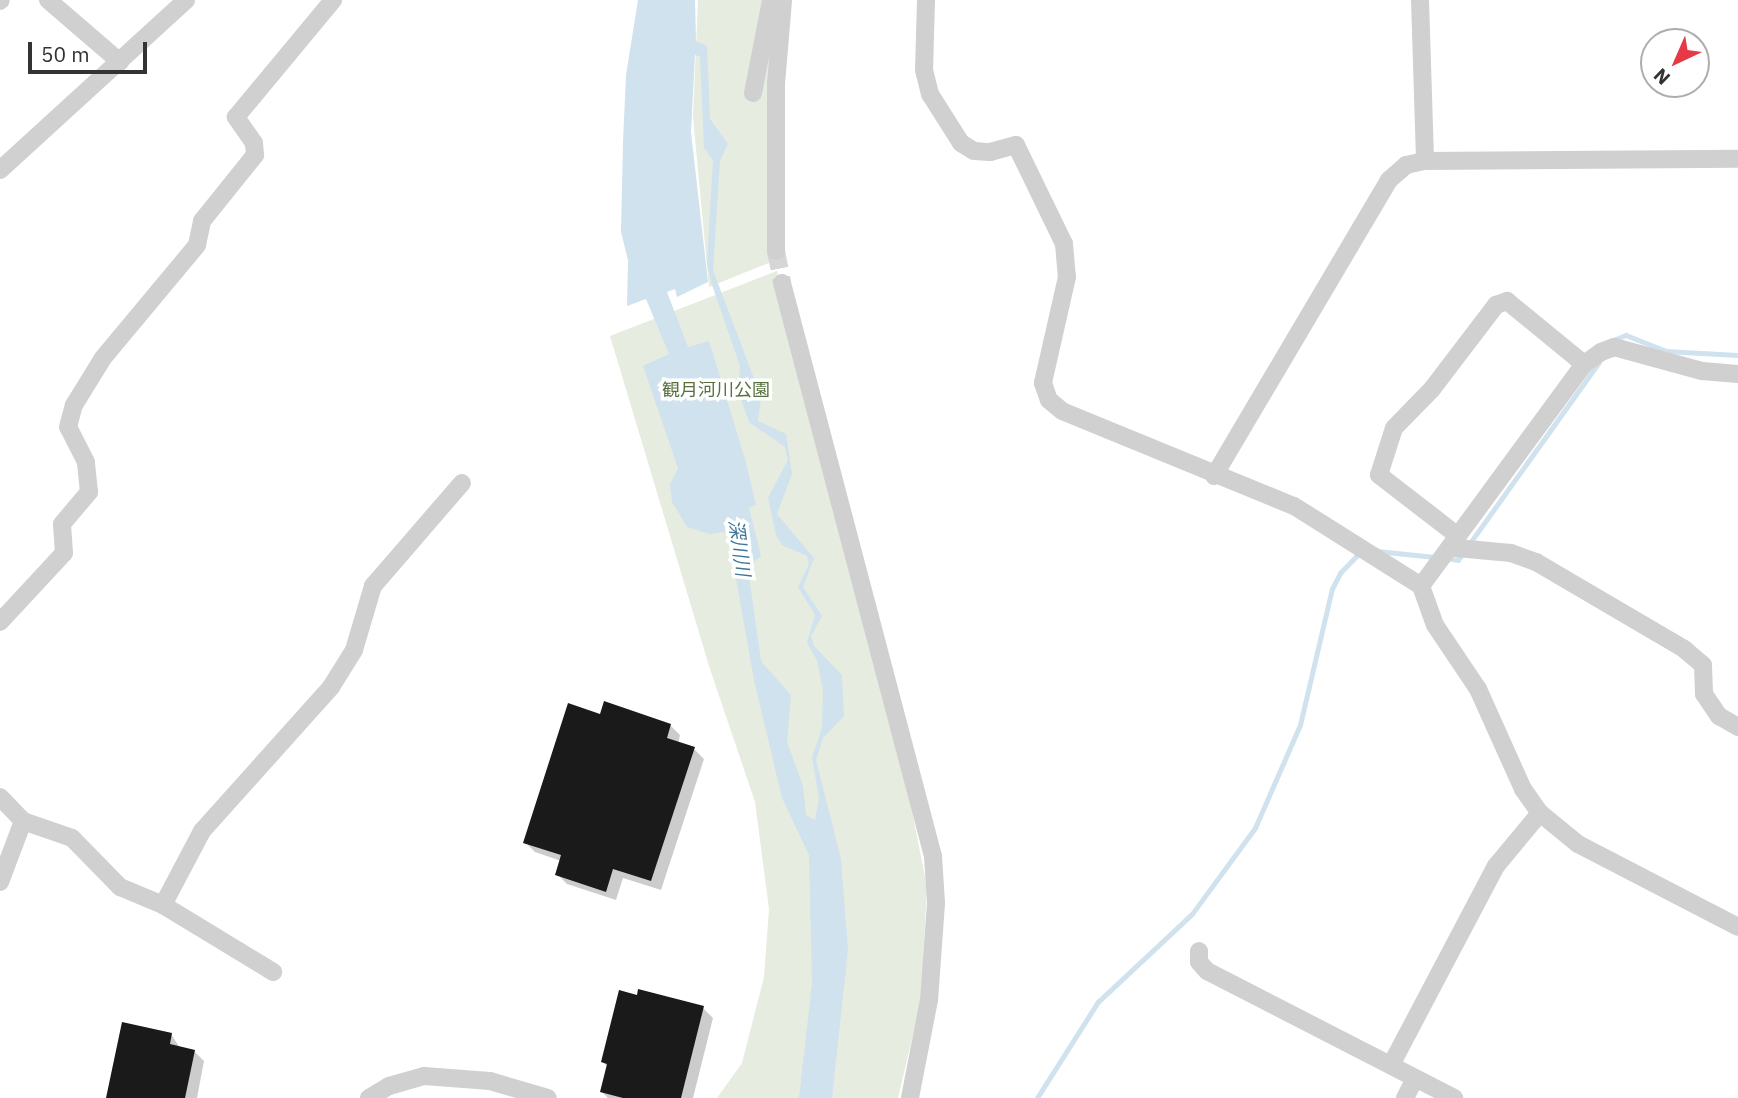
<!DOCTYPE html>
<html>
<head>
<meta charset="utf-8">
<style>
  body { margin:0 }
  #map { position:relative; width:1738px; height:1098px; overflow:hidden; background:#fff; font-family:"IBM Plex Sans","Noto Sans JP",sans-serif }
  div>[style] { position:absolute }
  .green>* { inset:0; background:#e6ecdf }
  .water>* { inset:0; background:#cfe2ee }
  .shadow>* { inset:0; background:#0003 }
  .stream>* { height:4.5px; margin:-2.25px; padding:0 2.25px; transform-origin:2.25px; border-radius:2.25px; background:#cfe2ee }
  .building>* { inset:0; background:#1a1a1a }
  .minor-tunnel>* { height:18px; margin-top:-9px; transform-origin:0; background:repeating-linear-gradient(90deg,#d6d6d6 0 18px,transparent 0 27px) }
  .minor>* { height:18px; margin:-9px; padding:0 9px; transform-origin:9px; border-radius:9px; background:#d0d0d0 }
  span { translate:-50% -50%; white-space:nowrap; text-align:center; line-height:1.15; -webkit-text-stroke:7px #fff; paint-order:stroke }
  .park-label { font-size:18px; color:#56703f }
  .water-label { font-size:19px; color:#3f7597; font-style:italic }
  .north { position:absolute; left:1640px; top:28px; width:70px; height:70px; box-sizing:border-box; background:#fff; border:2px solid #adadad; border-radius:50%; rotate:224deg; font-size:19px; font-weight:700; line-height:28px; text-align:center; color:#333 }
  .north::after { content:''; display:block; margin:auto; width:24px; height:32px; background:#e63946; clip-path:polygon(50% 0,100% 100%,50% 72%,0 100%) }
  .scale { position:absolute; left:28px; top:42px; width:119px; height:32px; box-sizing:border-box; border:4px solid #333; border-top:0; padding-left:9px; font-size:21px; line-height:24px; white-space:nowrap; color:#333; -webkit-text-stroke:5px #fff; paint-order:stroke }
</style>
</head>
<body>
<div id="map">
  <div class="green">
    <div style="clip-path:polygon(698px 0,779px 0,776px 260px,709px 287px,693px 117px)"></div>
    <div style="clip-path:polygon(777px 271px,806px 396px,894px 720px,927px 887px,921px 1001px,898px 1098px,717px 1098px,742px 1063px,764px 977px,769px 909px,755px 802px,710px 669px,610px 336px)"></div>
  </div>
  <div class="water">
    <div style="clip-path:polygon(evenodd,638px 0,695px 0,696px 41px,707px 46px,710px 119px,728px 144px,720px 161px,713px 270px,761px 397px,758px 421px,786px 434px,792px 474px,777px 514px,814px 558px,803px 587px,822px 616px,811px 636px,814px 646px,842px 675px,844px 716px,823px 738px,816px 760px,841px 859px,848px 950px,832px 1098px,799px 1098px,812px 983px,809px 855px,782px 798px,754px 680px,729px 539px,724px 532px,709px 534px,687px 527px,672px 502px,670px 484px,678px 468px,643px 366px,669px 354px,646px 299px,627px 306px,628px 260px,621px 232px,623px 142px,626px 75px,638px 0,695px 55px,700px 56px,704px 148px,713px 160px,707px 263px,711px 282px,740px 366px,738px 391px,749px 422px,785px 447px,788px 460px,768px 498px,776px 535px,782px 545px,807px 556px,809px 564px,798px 587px,815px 615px,807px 643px,817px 660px,823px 691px,822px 728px,812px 757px,819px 798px,815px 820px,806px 815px,803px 786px,787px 742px,791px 695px,761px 661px,750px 583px,750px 566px,761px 556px,749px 508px,756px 505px,745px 459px,709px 341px,688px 347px,667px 292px,675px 289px,677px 297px,708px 282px,691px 132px,695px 55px)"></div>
  </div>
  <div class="shadow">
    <div style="clip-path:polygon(601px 716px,670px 725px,680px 735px,678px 744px,694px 749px,704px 759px,661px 890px,623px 878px,616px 900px,567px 884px,557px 874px,561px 861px,535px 852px,525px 842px)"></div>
    <div style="clip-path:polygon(703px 1008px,713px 1018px,693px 1098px,608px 1098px,602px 1092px,608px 1067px,603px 1062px)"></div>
    <div style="clip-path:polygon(171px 1034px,180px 1048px,194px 1051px,204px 1061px,197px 1098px,108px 1098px)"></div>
  </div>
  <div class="stream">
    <div style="left:1611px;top:341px;width:16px;rotate:-22deg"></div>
    <div style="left:1626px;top:335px;width:43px;rotate:21.8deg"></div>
    <div style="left:1666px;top:351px;width:72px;rotate:3.2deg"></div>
    <div style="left:1470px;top:543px;width:222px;rotate:-54.5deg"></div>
    <div style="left:1377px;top:551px;width:58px;rotate:5.9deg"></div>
    <div style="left:1447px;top:558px;width:11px;rotate:10deg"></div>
    <div style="left:1458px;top:560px;width:9px;rotate:-54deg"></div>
    <div style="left:1037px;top:1098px;width:114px;rotate:-57.6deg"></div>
    <div style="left:1098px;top:1002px;width:129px;rotate:-43.1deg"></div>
    <div style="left:1192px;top:914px;width:107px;rotate:-53.8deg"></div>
    <div style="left:1255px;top:828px;width:112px;rotate:-66.4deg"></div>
    <div style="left:1300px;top:725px;width:140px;rotate:-76.8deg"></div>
    <div style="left:1332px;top:589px;width:18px;rotate:-63deg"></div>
    <div style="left:1340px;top:573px;width:28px;rotate:-46deg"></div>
  </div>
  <div class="building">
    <div style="clip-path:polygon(604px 701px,671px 724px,667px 738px,695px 747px,651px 881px,613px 869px,606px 892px,555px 875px,561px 855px,523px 843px,568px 703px,600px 714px)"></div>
    <div style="clip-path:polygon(638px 989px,704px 1006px,681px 1098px,623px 1098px,600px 1092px,607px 1064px,601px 1062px,619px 990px,637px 995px)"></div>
    <div style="clip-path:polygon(122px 1022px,172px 1033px,170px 1044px,195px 1050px,185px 1098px,106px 1098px)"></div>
  </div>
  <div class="minor-tunnel">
    <div style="left:776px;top:251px;width:33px;rotate:79deg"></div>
  </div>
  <div class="minor">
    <div style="left:48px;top:0;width:95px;rotate:40.7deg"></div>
    <div style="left:926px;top:0;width:70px;rotate:91.6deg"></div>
    <div style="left:924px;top:70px;width:25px;rotate:76deg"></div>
    <div style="left:930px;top:94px;width:58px;rotate:57.7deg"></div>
    <div style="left:961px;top:143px;width:15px;rotate:32deg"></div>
    <div style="left:974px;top:151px;width:16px;rotate:4deg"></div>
    <div style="left:990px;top:152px;width:27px;rotate:-15deg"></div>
    <div style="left:1016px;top:145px;width:110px;rotate:64.1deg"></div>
    <div style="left:1064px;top:244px;width:33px;rotate:85deg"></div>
    <div style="left:1067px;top:277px;width:109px;rotate:102.8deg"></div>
    <div style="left:1043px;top:383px;width:18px;rotate:71deg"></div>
    <div style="left:1049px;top:400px;width:17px;rotate:40deg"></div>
    <div style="left:1062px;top:411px;width:251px;rotate:22.3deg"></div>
    <div style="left:1294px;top:506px;width:150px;rotate:32.2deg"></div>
    <div style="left:1421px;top:586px;width:41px;rotate:70.3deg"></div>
    <div style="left:1435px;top:625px;width:77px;rotate:56.1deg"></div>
    <div style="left:1478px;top:689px;width:110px;rotate:65.8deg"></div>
    <div style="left:1523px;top:789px;width:29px;rotate:55deg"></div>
    <div style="left:1540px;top:813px;width:49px;rotate:39.2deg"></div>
    <div style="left:1578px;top:844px;width:180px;rotate:27.4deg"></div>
    <div style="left:1420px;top:0;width:161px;rotate:88.2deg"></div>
    <div style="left:0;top:1px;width:1px;rotate:-45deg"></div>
    <div style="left:753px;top:93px;width:95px;rotate:-79deg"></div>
    <div style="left:0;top:170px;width:252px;rotate:-42.4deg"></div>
    <div style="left:776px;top:251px;width:167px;rotate:-90deg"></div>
    <div style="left:776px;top:84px;width:84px;rotate:-85.2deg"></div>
    <div style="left:782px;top:283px;width:593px;rotate:75.24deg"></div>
    <div style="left:933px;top:856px;width:47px;rotate:86.3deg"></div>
    <div style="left:936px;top:903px;width:97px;rotate:94.1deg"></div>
    <div style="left:929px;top:1000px;width:100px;rotate:101deg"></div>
    <div style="left:1214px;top:476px;width:344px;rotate:-59.4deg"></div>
    <div style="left:1389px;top:180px;width:23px;rotate:-41deg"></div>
    <div style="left:1406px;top:165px;width:19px;rotate:-12deg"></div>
    <div style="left:1425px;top:161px;width:313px;rotate:-0.4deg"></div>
    <div style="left:1458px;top:536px;width:100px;rotate:-142.3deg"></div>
    <div style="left:1379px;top:475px;width:49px;rotate:-72.3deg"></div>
    <div style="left:1394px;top:428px;width:54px;rotate:-45.7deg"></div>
    <div style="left:1432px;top:389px;width:106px;rotate:-52.7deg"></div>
    <div style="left:1496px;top:305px;width:12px;rotate:-20deg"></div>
    <div style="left:1507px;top:301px;width:99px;rotate:39.3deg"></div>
    <div style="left:1454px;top:542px;width:7px;rotate:63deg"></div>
    <div style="left:1457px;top:548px;width:54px;rotate:5.3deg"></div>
    <div style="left:1511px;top:553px;width:27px;rotate:20deg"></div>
    <div style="left:1536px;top:562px;width:172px;rotate:30.4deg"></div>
    <div style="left:1684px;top:649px;width:25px;rotate:40deg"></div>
    <div style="left:1703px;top:665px;width:29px;rotate:88deg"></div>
    <div style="left:1704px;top:694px;width:27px;rotate:56deg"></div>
    <div style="left:1719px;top:716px;width:22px;rotate:30deg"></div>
    <div style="left:1421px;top:586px;width:275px;rotate:-53.7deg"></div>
    <div style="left:1584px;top:364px;width:21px;rotate:-35deg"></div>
    <div style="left:1601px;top:352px;width:14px;rotate:-21deg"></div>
    <div style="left:1614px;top:347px;width:91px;rotate:15.3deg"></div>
    <div style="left:1702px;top:371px;width:36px;rotate:5deg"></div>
    <div style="left:0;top:622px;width:94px;rotate:-47.2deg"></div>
    <div style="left:64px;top:553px;width:29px;rotate:-94deg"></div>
    <div style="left:62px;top:524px;width:42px;rotate:-49.8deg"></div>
    <div style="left:89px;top:492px;width:30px;rotate:-96deg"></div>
    <div style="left:86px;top:462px;width:39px;rotate:-117deg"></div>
    <div style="left:68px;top:427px;width:23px;rotate:-75deg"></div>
    <div style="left:74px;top:405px;width:55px;rotate:-58.3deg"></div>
    <div style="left:103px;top:358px;width:147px;rotate:-50.2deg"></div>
    <div style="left:197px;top:245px;width:25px;rotate:-78deg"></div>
    <div style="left:202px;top:221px;width:85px;rotate:-51.2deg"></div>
    <div style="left:255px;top:155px;width:12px;rotate:-95deg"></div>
    <div style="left:254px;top:143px;width:32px;rotate:-125deg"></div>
    <div style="left:236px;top:117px;width:152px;rotate:-50.3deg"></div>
    <div style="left:0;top:797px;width:33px;rotate:46deg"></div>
    <div style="left:23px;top:821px;width:52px;rotate:19.1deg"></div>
    <div style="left:72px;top:838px;width:69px;rotate:45.6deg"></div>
    <div style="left:120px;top:887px;width:47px;rotate:22.7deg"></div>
    <div style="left:163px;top:905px;width:129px;rotate:31.3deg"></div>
    <div style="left:0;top:882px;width:65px;rotate:-69.3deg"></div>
    <div style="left:163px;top:905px;width:84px;rotate:-62.2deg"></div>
    <div style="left:202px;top:831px;width:193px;rotate:-48.1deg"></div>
    <div style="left:331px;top:687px;width:44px;rotate:-58.1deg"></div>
    <div style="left:354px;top:650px;width:67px;rotate:-73.5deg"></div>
    <div style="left:373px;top:586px;width:136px;rotate:-49.2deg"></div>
    <div style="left:1199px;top:951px;width:11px;rotate:90deg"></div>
    <div style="left:1199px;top:962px;width:12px;rotate:48deg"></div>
    <div style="left:1207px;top:971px;width:278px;rotate:27.2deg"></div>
    <div style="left:1391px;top:1065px;width:225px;rotate:-62.2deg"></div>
    <div style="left:1496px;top:866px;width:69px;rotate:-50.3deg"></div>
    <div style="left:369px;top:1098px;width:23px;rotate:-31deg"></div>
    <div style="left:389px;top:1086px;width:36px;rotate:-16deg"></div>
    <div style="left:424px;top:1076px;width:66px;rotate:4.3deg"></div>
    <div style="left:490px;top:1081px;width:60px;rotate:16.3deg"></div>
    <div style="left:1405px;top:1098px;width:22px;rotate:-63deg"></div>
  </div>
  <div class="park-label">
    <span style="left:716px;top:390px">観月河川公園</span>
  </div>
  <div class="water-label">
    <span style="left:739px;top:548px;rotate:82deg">深川川</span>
  </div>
  <div class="north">N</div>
  <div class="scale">50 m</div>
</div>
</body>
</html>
